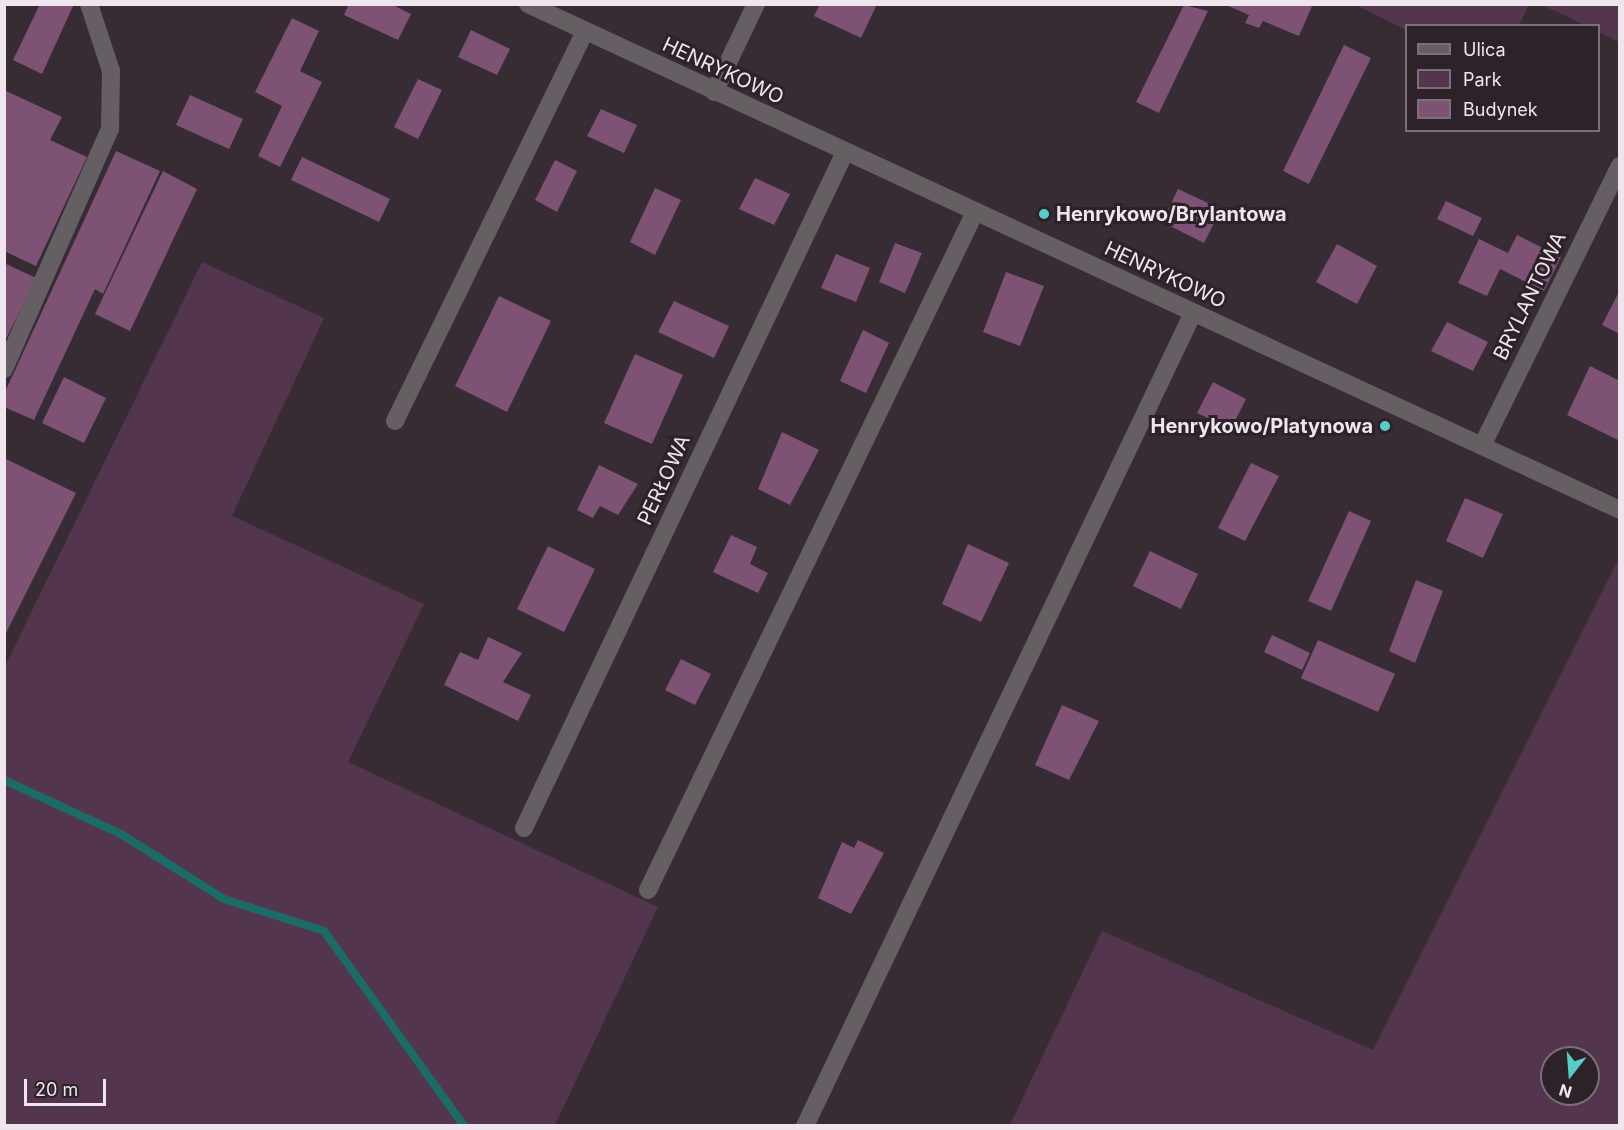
<!DOCTYPE html>
<html>
<head>
<meta charset="utf-8">
<style>
  body { margin:0 }
  #map { position:relative; width:1624px; height:1130px; overflow:hidden; background:#372b34; font-family:Inter,sans-serif }
  div>[style] { position:absolute }
  .green>* { inset:0; background:#53364d }
  .stream>* { height:8px; margin:-4px; padding:0 4px; transform-origin:4px; border-radius:4px; background:#1b6c67 }
  .building>* { inset:0; background:#7d5274 }
  .minor>* { height:18px; margin:-9px; padding:0 9px; transform-origin:9px; border-radius:9px; background:#655f63 }
  .dots>* { width:16px; height:16px; translate:-50% -50%; box-sizing:border-box; border:3px solid #2d212a; border-radius:50% }
  span { translate:-50% -50%; white-space:nowrap; text-align:center; line-height:1.15; -webkit-text-stroke:6px #2d212a; paint-order:stroke }
  .street-label { font-size:20px; color:#eee6ec }
  .poi-label { font-size:20px; color:#eee6ec; font-weight:700 }
  .left { translate:0 -50%; text-align:left }
  .right { translate:-100% -50%; text-align:right }
  .frame { position:absolute; inset:0; border:6px solid #eee6ec; pointer-events:none }
  .legend { position:absolute; left:1405px; top:24px; width:195px; height:108px; box-sizing:border-box; background:#2d212a; border:2px solid #7a7078; margin:0; padding:8px 10px; list-style:none; font-size:18px; color:#eee6ec }
  .legend li { display:flex; align-items:center; gap:12px; height:30px }
  .legend b { width:30px; border:2px solid #7a7078 }
  .north { position:absolute; left:1540px; top:1046px; width:60px; height:60px; box-sizing:border-box; background:#2d212a; border:2px solid #7a7078; border-radius:50%; rotate:197deg; font-size:16px; font-weight:700; line-height:24px; text-align:center; color:#eee6ec }
  .north::after { content:''; display:block; margin:auto; width:21px; height:27px; background:#55cec5; clip-path:polygon(50% 0,100% 100%,50% 72%,0 100%) }
  .scale { position:absolute; left:24px; top:1079px; width:82px; height:27px; box-sizing:border-box; border:3px solid #eee6ec; border-top:0; padding-left:8px; font-size:18px; line-height:21px; white-space:nowrap; color:#eee6ec; -webkit-text-stroke:4px #2d212a; paint-order:stroke }
</style>
</head>
<body>
<div id="map">
  <div class="green">
    <div style="clip-path:polygon(1356px 5px,1529px 5px,1519px 25px,1406px 26px,1406px 30px)"></div>
    <div style="clip-path:polygon(1542px 5px,1619px 5px,1619px 42px,1599px 32px,1598px 26px,1585px 25px)"></div>
    <div style="clip-path:polygon(202px 262px,324px 318px,232px 516px,424px 604px,348px 762px,658px 907px,555px 1125px,5px 1125px,5px 666px)"></div>
    <div style="clip-path:polygon(evenodd,1619px 558px,1619px 1125px,1010px 1125px,1102px 931px,1373px 1050px,1619px 558px,1552px 1058px,1588px 1058px,1588px 1094px,1552px 1094px,1552px 1058px)"></div>
  </div>
  <div class="stream">
    <div style="left:4px;top:780px;width:129px;rotate:24.8deg"></div>
    <div style="left:121px;top:834px;width:122px;rotate:32.3deg"></div>
    <div style="left:224px;top:899px;width:105px;rotate:17.7deg"></div>
    <div style="left:324px;top:931px;width:240px;rotate:54.3deg"></div>
  </div>
  <div class="building">
    <div style="clip-path:polygon(40px 4px,74px 4px,42px 74px,13px 60px)"></div>
    <div style="clip-path:polygon(349px 4px,391px 4px,411px 14px,398px 40px,344px 15px)"></div>
    <div style="clip-path:polygon(820px 4px,877px 4px,861px 38px,814px 16px)"></div>
    <div style="clip-path:polygon(1224px 4px,1313px 4px,1299px 36px,1263px 21px,1259px 28px,1245px 23px,1249px 15px)"></div>
    <div style="clip-path:polygon(1184px 5px,1208px 11px,1159px 113px,1136px 102px)"></div>
    <div style="clip-path:polygon(292px 18px,319px 31px,300px 71px,322px 82px,280px 167px,258px 156px,282px 106px,255px 92px)"></div>
    <div style="clip-path:polygon(471px 30px,510px 49px,497px 75px,458px 57px)"></div>
    <div style="clip-path:polygon(1344px 45px,1371px 58px,1309px 184px,1283px 171px)"></div>
    <div style="clip-path:polygon(418px 79px,442px 90px,418px 139px,394px 127px)"></div>
    <div style="clip-path:polygon(4px 90px,62px 117px,50px 140px,87px 157px,36px 266px,4px 251px)"></div>
    <div style="clip-path:polygon(190px 95px,243px 119px,229px 149px,176px 125px)"></div>
    <div style="clip-path:polygon(601px 109px,637px 125px,624px 153px,587px 136px)"></div>
    <div style="clip-path:polygon(116px 151px,160px 171px,103px 294px,95px 289px,34px 420px,4px 407px,4px 394px)"></div>
    <div style="clip-path:polygon(302px 157px,390px 199px,379px 222px,291px 180px)"></div>
    <div style="clip-path:polygon(555px 160px,577px 171px,557px 212px,535px 200px)"></div>
    <div style="clip-path:polygon(163px 171px,197px 189px,130px 331px,95px 314px)"></div>
    <div style="clip-path:polygon(755px 178px,790px 194px,774px 225px,739px 209px)"></div>
    <div style="clip-path:polygon(655px 188px,681px 200px,655px 255px,630px 242px)"></div>
    <div style="clip-path:polygon(1178px 189px,1221px 209px,1204px 243px,1162px 222px)"></div>
    <div style="clip-path:polygon(1446px 201px,1482px 218px,1473px 236px,1437px 219px)"></div>
    <div style="clip-path:polygon(1517px 235px,1561px 257px,1544px 291px,1500px 269px,1487px 296px,1458px 283px,1479px 239px,1508px 253px)"></div>
    <div style="clip-path:polygon(895px 243px,922px 253px,905px 293px,879px 282px)"></div>
    <div style="clip-path:polygon(1337px 244px,1377px 266px,1357px 304px,1316px 282px)"></div>
    <div style="clip-path:polygon(836px 254px,870px 268px,856px 302px,821px 288px)"></div>
    <div style="clip-path:polygon(4px 263px,36px 278px,4px 343px)"></div>
    <div style="clip-path:polygon(1006px 272px,1044px 286px,1020px 346px,983px 332px)"></div>
    <div style="clip-path:polygon(1620px 290px,1620px 334px,1602px 325px)"></div>
    <div style="clip-path:polygon(499px 296px,551px 321px,507px 412px,455px 386px)"></div>
    <div style="clip-path:polygon(674px 301px,729px 326px,714px 358px,658px 332px)"></div>
    <div style="clip-path:polygon(1447px 322px,1488px 342px,1473px 371px,1431px 351px)"></div>
    <div style="clip-path:polygon(863px 330px,889px 343px,866px 393px,840px 381px)"></div>
    <div style="clip-path:polygon(635px 354px,683px 375px,652px 444px,604px 423px)"></div>
    <div style="clip-path:polygon(1590px 366px,1620px 381px,1620px 441px,1567px 415px)"></div>
    <div style="clip-path:polygon(64px 377px,106px 398px,84px 443px,42px 423px)"></div>
    <div style="clip-path:polygon(1213px 382px,1246px 399px,1231px 429px,1197px 413px)"></div>
    <div style="clip-path:polygon(782px 432px,819px 450px,790px 505px,758px 489px)"></div>
    <div style="clip-path:polygon(4px 458px,76px 493px,4px 637px)"></div>
    <div style="clip-path:polygon(1251px 463px,1279px 476px,1245px 541px,1218px 528px)"></div>
    <div style="clip-path:polygon(599px 465px,638px 484px,618px 515px,600px 506px,593px 518px,577px 510px)"></div>
    <div style="clip-path:polygon(1465px 498px,1503px 514px,1483px 558px,1446px 541px)"></div>
    <div style="clip-path:polygon(1349px 511px,1371px 521px,1331px 611px,1308px 601px)"></div>
    <div style="clip-path:polygon(731px 535px,757px 547px,750px 564px,768px 573px,758px 593px,713px 572px)"></div>
    <div style="clip-path:polygon(968px 544px,1009px 563px,981px 622px,942px 604px)"></div>
    <div style="clip-path:polygon(548px 546px,595px 569px,564px 632px,517px 609px)"></div>
    <div style="clip-path:polygon(1150px 551px,1198px 574px,1181px 609px,1133px 586px)"></div>
    <div style="clip-path:polygon(1416px 580px,1443px 591px,1415px 663px,1389px 651px)"></div>
    <div style="clip-path:polygon(1272px 635px,1310px 653px,1302px 670px,1264px 652px)"></div>
    <div style="clip-path:polygon(488px 637px,522px 653px,503px 682px,531px 695px,518px 721px,444px 685px,460px 652px,478px 660px)"></div>
    <div style="clip-path:polygon(1318px 640px,1395px 674px,1378px 712px,1301px 678px)"></div>
    <div style="clip-path:polygon(681px 659px,711px 674px,695px 705px,665px 690px)"></div>
    <div style="clip-path:polygon(1062px 705px,1099px 721px,1069px 780px,1035px 765px)"></div>
    <div style="clip-path:polygon(858px 840px,884px 853px,851px 914px,818px 898px,842px 842px,854px 848px)"></div>
  </div>
  <div class="minor">
    <div style="left:528px;top:4px;width:1204px;rotate:24.86deg"></div>
    <div style="left:714px;top:92px;width:98px;rotate:-64.5deg"></div>
    <div style="left:4px;top:369px;width:262px;rotate:-66.2deg"></div>
    <div style="left:110px;top:129px;width:58px;rotate:-89deg"></div>
    <div style="left:111px;top:71px;width:71px;rotate:-108.2deg"></div>
    <div style="left:395px;top:421px;width:434px;rotate:-64deg"></div>
    <div style="left:1482px;top:446px;width:312px;rotate:-63.8deg"></div>
    <div style="left:524px;top:828px;width:748px;rotate:-64.6deg"></div>
    <div style="left:648px;top:890px;width:753px;rotate:-64.25deg"></div>
    <div style="left:805px;top:1126px;width:901px;rotate:-64.49deg"></div>
  </div>
  <div class="dots">
    <div style="left:1044px;top:214px;background:#55cec5"></div>
    <div style="left:1385px;top:426px;background:#55cec5"></div>
  </div>
  <div class="street-label">
    <span style="left:723px;top:71px;rotate:25deg">HENRYKOWO</span>
    <span style="left:1165px;top:275px;rotate:25deg">HENRYKOWO</span>
    <span style="left:1530px;top:296px;rotate:-64deg">BRYLANTOWA</span>
    <span style="left:664px;top:480px;rotate:-65deg">PERŁOWA</span>
  </div>
  <div class="poi-label">
    <span class="left" style="left:1056px;top:214px">Henrykowo/Brylantowa</span>
    <span class="right" style="left:1373px;top:426px">Henrykowo/Platynowa</span>
  </div>
  <div class="frame"></div>
  <ul class="legend">
  <li><b style="height:8px;background:#655f63"></b>Ulica</li>
  <li><b style="height:16px;background:#53364d"></b>Park</li>
  <li><b style="height:16px;background:#7d5274"></b>Budynek</li>
  </ul>
  <div class="north">N</div>
  <div class="scale">20 m</div>
</div>
</body>
</html>
